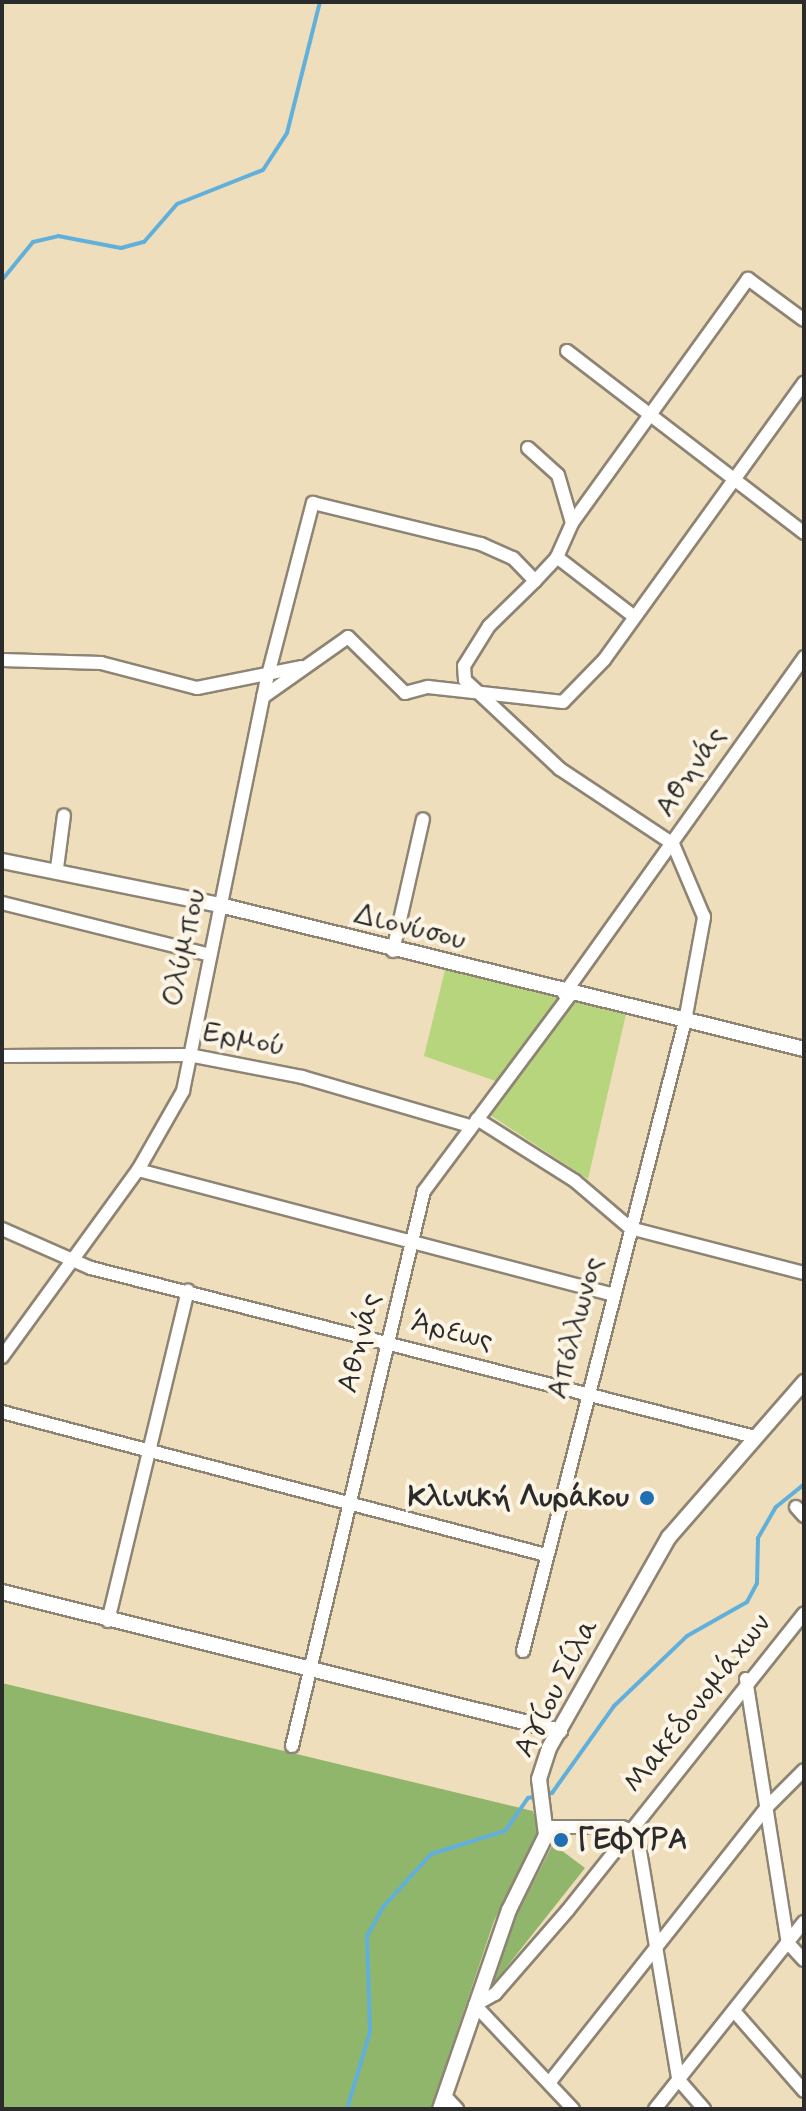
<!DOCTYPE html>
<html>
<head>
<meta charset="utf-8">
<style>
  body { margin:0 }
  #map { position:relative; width:806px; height:2111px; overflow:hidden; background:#efdebc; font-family:Mynerve,sans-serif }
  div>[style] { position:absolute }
  .green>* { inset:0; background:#b6d57c }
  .forest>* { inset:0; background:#90b66c }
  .stream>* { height:4px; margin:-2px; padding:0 2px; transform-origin:2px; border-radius:2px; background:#61b0db }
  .roads { filter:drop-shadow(2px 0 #8d8474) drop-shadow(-2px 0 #8d8474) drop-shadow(0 2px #8d8474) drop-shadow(0 -2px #8d8474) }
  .minor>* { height:12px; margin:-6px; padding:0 6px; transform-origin:6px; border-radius:6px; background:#fff }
  .tertiary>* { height:14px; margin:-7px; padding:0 7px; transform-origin:7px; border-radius:7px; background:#fff }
  .dots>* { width:22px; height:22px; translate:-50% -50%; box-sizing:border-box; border:4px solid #fcf5e5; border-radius:50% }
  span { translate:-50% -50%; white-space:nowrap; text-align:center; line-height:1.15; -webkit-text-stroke:8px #fcf5e5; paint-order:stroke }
  .street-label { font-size:30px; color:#2b2b2b }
  .poi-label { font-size:30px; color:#2b2b2b; font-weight:700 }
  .right { translate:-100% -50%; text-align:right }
  .left { translate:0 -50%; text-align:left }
  .frame { position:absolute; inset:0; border:4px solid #2b2b2b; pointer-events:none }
</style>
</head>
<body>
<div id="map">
  <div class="green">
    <div style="clip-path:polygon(445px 970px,626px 1014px,588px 1179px,487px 1113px,507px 1085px,424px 1056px)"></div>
  </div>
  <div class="forest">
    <div style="clip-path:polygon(2px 1683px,533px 1811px,539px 1830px,494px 1921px,431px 2109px,2px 2109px)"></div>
    <div style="clip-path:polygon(553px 1844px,585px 1868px,490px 1988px,516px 1916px)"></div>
  </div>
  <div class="stream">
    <div style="left:2px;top:280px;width:49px;rotate:-50.8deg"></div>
    <div style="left:33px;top:242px;width:26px;rotate:-13deg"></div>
    <div style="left:58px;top:236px;width:64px;rotate:10.8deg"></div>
    <div style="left:121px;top:248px;width:24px;rotate:-15deg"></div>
    <div style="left:144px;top:242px;width:50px;rotate:-49deg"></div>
    <div style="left:177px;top:204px;width:92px;rotate:-21.6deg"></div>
    <div style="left:263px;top:170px;width:44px;rotate:-57deg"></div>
    <div style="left:287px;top:133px;width:135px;rotate:-75.9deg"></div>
    <div style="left:347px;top:2109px;width:80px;rotate:-73.4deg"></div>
    <div style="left:370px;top:2032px;width:96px;rotate:-91.8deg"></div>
    <div style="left:367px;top:1936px;width:33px;rotate:-61deg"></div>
    <div style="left:383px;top:1907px;width:72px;rotate:-47.8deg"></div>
    <div style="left:431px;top:1854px;width:77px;rotate:-17.3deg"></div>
    <div style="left:505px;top:1831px;width:40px;rotate:-55.1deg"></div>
    <div style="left:528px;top:1798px;width:25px;rotate:-12deg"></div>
    <div style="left:552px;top:1793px;width:107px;rotate:-54.5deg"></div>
    <div style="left:614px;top:1706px;width:101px;rotate:-43.8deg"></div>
    <div style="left:687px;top:1636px;width:69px;rotate:-29.5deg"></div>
    <div style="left:747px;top:1602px;width:21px;rotate:-62deg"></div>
    <div style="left:757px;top:1583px;width:45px;rotate:-88.7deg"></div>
    <div style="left:758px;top:1538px;width:36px;rotate:-60deg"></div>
    <div style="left:776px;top:1507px;width:36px;rotate:-39deg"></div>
  </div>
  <div class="roads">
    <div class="minor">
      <div style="left:567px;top:351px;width:299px;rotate:37.5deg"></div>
      <div style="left:528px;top:448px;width:40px;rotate:42deg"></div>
      <div style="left:558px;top:475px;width:50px;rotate:73.7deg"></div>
      <div style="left:632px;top:615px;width:95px;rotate:-142.3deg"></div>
      <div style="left:557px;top:557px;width:37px;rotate:-66deg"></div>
      <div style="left:572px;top:523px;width:301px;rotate:-54.2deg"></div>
      <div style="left:748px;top:279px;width:69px;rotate:36.2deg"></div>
      <div style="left:2px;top:660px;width:99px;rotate:1.7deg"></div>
      <div style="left:101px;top:663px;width:99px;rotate:14.6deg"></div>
      <div style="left:197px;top:688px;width:106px;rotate:-11.4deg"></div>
      <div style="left:263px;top:697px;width:104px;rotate:-35.2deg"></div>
      <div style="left:348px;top:637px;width:80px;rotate:44.5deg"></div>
      <div style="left:405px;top:693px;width:24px;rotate:-15deg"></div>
      <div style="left:428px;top:687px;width:136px;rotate:6.3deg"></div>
      <div style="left:563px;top:702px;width:59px;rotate:-45.7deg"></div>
      <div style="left:604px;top:660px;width:342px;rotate:-54.2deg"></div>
      <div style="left:57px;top:868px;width:53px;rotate:-82.5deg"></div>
      <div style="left:2px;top:903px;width:214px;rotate:14deg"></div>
      <div style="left:393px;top:951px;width:135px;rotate:-77.2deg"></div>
      <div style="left:564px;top:994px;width:414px;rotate:-54.5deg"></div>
      <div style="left:2px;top:1056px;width:187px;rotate:-0.3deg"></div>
      <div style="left:189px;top:1055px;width:115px;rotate:11deg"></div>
      <div style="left:302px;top:1077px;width:175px;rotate:16.3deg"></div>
      <div style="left:477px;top:1119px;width:116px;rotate:32.3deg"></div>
      <div style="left:575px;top:1181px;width:72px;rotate:40.5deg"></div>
      <div style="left:630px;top:1228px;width:180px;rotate:14.5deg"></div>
      <div style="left:138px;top:1170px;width:490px;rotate:14.7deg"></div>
      <div style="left:2px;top:1229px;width:97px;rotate:23.7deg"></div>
      <div style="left:91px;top:1268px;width:685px;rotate:14.28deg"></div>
      <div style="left:2px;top:1357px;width:231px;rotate:-54deg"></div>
      <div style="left:138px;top:1170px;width:91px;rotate:-60.3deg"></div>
      <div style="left:183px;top:1091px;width:420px;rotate:-78.5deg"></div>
      <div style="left:267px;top:679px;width:182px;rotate:-75.4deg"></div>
      <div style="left:313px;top:503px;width:173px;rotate:13.7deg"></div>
      <div style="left:481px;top:544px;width:35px;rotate:24deg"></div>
      <div style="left:513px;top:558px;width:32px;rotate:46deg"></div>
      <div style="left:535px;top:581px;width:33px;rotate:-47deg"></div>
      <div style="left:2px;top:1412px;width:562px;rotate:14.73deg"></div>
      <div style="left:796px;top:1507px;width:12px;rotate:48deg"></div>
      <div style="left:108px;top:1621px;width:340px;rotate:-76.4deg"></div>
      <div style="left:523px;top:1651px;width:650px;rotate:-75.58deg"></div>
      <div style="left:685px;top:1021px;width:106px;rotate:-79.6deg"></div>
      <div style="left:704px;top:917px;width:79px;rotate:-113deg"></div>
      <div style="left:673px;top:844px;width:136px;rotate:-146.4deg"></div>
      <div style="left:560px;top:769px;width:130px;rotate:-136.9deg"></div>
      <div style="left:465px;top:680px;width:14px;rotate:-94deg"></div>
      <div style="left:464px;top:666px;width:47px;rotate:-58deg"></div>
      <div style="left:489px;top:626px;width:64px;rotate:-44.4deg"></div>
      <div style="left:746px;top:1679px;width:267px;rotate:81deg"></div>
      <div style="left:292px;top:1746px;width:570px;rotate:-76.62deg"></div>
      <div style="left:424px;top:1191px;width:244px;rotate:-53.3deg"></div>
      <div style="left:546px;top:1827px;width:76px"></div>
      <div style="left:622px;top:1827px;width:16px;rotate:22deg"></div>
      <div style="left:637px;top:1833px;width:249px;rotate:80.5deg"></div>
      <div style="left:788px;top:1943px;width:23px;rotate:47deg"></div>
      <div style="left:734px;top:2011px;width:106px;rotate:48.8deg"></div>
      <div style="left:678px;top:2079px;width:40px;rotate:49deg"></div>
      <div style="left:549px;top:2083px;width:352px;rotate:-51.7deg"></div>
      <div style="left:767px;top:1807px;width:52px;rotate:-45deg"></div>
      <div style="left:445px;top:2096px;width:18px;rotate:47deg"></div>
      <div style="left:573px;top:2109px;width:143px;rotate:-133.3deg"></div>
      <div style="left:475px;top:2005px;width:23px;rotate:-29deg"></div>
      <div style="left:495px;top:1994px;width:111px;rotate:-49deg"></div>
      <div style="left:568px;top:1910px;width:379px;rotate:-51.5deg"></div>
      <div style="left:655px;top:2109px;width:239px;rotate:-51.5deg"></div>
    </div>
    <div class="tertiary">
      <div style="left:2px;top:861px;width:222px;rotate:11.4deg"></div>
      <div style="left:220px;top:905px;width:601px;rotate:13.85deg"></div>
      <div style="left:2px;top:1592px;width:575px;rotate:13.99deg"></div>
      <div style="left:440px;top:2109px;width:211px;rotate:-70.9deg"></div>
      <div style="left:509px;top:1910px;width:84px;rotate:-63.7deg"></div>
      <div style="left:546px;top:1835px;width:56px;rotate:-97.1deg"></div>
      <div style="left:539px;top:1779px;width:33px;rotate:-72deg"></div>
      <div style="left:549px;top:1748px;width:243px;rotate:-60.4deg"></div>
      <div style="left:669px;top:1537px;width:206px;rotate:-48.9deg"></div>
    </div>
  </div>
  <div class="dots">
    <div style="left:647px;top:1498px;background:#1f6fb2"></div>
    <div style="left:561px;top:1840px;background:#1f6fb2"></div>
  </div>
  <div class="street-label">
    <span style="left:691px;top:772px;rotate:-56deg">Αθηνάς</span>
    <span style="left:410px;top:928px;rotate:14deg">Διονύσου</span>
    <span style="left:185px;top:948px;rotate:-78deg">Ολύμπου</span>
    <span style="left:244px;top:1040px;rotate:11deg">Ερμού</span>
    <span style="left:576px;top:1328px;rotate:-75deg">Απόλλωνος</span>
    <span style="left:452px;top:1332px;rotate:14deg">Άρεως</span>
    <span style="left:360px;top:1343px;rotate:-76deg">Αθηνάς</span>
    <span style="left:557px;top:1688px;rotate:-63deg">Αγίου Σίλα</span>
    <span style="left:698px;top:1704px;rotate:-52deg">Μακεδονομάχων</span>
  </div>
  <div class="poi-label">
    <span class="right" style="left:629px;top:1498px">Κλινική Λυράκου</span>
    <span class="left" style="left:577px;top:1840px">ΓΕΦΥΡΑ</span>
  </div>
  <div class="frame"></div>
</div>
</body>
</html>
